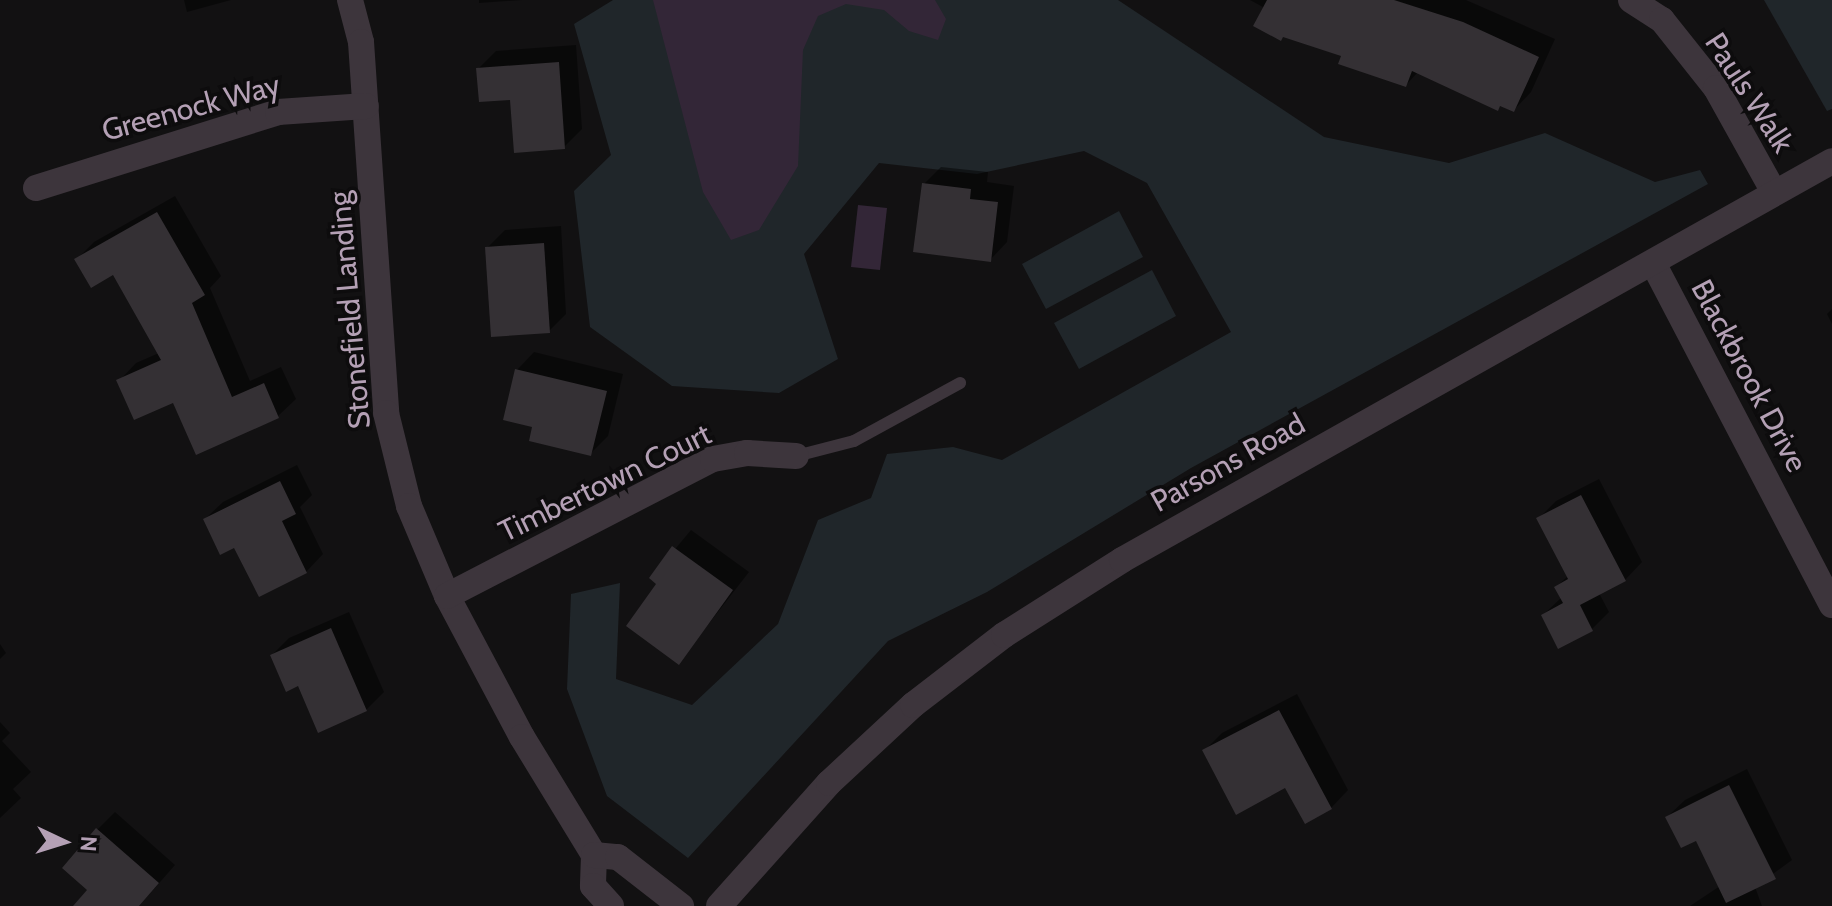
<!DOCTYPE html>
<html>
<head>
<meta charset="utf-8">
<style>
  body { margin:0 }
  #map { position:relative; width:1832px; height:906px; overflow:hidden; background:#121112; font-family:Cabin,sans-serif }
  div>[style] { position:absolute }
  .green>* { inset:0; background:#20262a }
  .water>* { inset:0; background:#332637 }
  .shadow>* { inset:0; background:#0007 }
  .building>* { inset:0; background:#343034 }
  .service>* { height:12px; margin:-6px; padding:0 6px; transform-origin:6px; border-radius:6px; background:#3d353c }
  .minor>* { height:26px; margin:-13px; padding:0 13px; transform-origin:13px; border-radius:13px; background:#3d353c }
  span { translate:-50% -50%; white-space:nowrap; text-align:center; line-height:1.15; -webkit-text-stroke:7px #0d0c0d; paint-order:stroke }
  .street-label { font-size:30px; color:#b4a0b5 }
  .north { position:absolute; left:24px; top:802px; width:80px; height:80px; -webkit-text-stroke:6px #0d0c0d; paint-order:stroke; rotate:94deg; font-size:22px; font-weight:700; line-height:32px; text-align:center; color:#b4a0b5 }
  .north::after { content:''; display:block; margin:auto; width:28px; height:36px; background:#b4a0b5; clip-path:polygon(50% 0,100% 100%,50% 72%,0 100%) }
</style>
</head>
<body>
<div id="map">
  <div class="green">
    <div style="clip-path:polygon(613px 0,1118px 0,1324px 137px,1449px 163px,1545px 133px,1655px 182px,1700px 170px,1708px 184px,1191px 468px,987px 592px,888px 641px,688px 858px,607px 796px,567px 689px,571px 594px,620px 583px,616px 679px,692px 705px,778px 624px,818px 520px,871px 498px,887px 454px,953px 447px,1002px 460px,1231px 332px,1147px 183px,1084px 151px,977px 174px,879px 163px,804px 254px,838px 359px,779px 393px,672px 386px,590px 327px,574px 191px,611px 155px,574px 24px)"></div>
    <div style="clip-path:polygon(1764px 0,1832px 0,1832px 109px,1827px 111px)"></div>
    <div style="clip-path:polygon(1119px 211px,1143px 257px,1046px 309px,1022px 264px)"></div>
    <div style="clip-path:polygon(1152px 270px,1176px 316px,1079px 369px,1054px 323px)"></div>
  </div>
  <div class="water">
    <div style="clip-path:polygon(653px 0,935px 0,946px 19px,938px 40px,909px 31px,884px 10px,846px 4px,818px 16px,803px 50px,798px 166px,759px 230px,731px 240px,703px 192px)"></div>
    <div style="clip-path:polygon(858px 205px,887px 208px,880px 270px,851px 267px)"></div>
  </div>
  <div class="shadow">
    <div style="clip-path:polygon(184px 0,231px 0,187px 12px)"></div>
    <div style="clip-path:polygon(479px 0,522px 0,479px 3px)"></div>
    <div style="clip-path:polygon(1250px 0,1466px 0,1555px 39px,1531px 92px,1514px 110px,1418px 72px,1406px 85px)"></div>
    <div style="clip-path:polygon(576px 45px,582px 129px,564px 147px,478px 69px,496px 51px)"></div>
    <div style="clip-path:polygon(941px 167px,988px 172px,987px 182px,1014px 186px,1007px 242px,990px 260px,924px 184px)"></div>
    <div style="clip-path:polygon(175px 196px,221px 276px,210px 288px,250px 381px,281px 367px,296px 399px,278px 416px,197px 453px,174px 400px,119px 381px,136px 363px,159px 353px,114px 273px,76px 260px,94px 242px)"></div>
    <div style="clip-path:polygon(561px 226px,566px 314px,549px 331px,487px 248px,505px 230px)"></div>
    <div style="clip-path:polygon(1832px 309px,1832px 324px,1827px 314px)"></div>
    <div style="clip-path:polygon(534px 352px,623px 374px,608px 436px,590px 454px,535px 426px,517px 370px)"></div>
    <div style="clip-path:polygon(297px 465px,312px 495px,300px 507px,323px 554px,306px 572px,235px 545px,205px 519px,223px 502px)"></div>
    <div style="clip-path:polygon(1599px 479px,1642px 562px,1625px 580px,1599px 593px,1609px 612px,1592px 629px,1543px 615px,1562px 597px,1556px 587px,1568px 576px,1538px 519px,1556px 501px)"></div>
    <div style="clip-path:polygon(691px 530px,749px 572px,679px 662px,659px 583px,651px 578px)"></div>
    <div style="clip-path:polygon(349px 612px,384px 692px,366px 710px,272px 655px,289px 638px)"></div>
    <div style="clip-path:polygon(0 644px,6px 653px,0 659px)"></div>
    <div style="clip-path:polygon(1297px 694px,1348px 790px,1331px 808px,1204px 751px,1222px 733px)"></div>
    <div style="clip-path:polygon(0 722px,10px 733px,2px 741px,31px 772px,13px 789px,21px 798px,0 818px)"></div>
    <div style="clip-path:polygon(1747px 769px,1792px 860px,1755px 887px,1762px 906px,1690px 906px,1720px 886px,1697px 838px,1667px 817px,1685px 800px)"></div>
    <div style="clip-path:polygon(115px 812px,175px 865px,139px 906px,76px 906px,90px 889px,97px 830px)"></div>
  </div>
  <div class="building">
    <div style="clip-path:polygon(1267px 0,1394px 0,1463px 22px,1539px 57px,1514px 112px,1500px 106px,1498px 111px,1412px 71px,1406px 87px,1338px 64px,1341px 56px,1283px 37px,1281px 41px,1253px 26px)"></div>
    <div style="clip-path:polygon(559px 62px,565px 149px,514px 153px,510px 100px,479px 102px,476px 68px)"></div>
    <div style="clip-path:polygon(922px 183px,971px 189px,970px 199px,998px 202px,991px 262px,913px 252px)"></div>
    <div style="clip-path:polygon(157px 212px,205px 295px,192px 303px,232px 397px,264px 383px,279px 418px,196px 455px,173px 403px,134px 420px,116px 380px,161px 360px,113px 275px,91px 288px,74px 259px)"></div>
    <div style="clip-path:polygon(544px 243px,550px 333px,491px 337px,485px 247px)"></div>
    <div style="clip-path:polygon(515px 369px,607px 391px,591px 456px,529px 441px,532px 427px,503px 420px)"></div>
    <div style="clip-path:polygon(280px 481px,296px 514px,282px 521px,307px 573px,259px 597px,234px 548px,220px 555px,203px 519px)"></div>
    <div style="clip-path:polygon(1581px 495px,1626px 581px,1580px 605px,1593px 631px,1558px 649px,1541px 615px,1563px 603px,1554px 587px,1568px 579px,1536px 518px)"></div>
    <div style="clip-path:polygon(672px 546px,733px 590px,679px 665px,626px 626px,656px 584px,649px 578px)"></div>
    <div style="clip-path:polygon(331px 628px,367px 711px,318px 733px,298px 686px,286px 692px,270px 655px)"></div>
    <div style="clip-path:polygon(1279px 710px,1332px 809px,1305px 824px,1285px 788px,1236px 815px,1202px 750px)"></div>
    <div style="clip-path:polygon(1729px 785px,1776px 879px,1726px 903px,1696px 841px,1681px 848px,1665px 817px)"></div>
    <div style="clip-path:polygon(96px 828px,159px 883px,139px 906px,73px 906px,87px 890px,62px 868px)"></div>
  </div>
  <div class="service">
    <div style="left:796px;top:456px;width:60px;rotate:-14.5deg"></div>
    <div style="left:854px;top:441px;width:121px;rotate:-28.7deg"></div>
  </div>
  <div class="minor">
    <div style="left:350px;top:0;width:43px;rotate:75.3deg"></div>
    <div style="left:361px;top:42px;width:372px;rotate:86.1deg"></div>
    <div style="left:386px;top:413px;width:96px;rotate:76.1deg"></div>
    <div style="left:409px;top:506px;width:98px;rotate:67.1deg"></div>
    <div style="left:447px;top:596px;width:160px;rotate:62deg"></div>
    <div style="left:522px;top:737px;width:138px;rotate:58.6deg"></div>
    <div style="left:594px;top:855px;width:31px;rotate:92deg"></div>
    <div style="left:593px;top:886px;width:27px;rotate:48deg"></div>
    <div style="left:1631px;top:0;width:37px;rotate:33deg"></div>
    <div style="left:1662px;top:20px;width:87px;rotate:51.5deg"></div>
    <div style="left:1716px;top:88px;width:119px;rotate:60.9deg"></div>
    <div style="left:36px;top:188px;width:254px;rotate:-17.4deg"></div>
    <div style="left:278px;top:112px;width:88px;rotate:-3.9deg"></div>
    <div style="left:1653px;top:263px;width:386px;rotate:62.4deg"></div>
    <div style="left:447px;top:596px;width:299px;rotate:-27.3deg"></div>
    <div style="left:713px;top:459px;width:35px;rotate:-10deg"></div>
    <div style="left:747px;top:453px;width:49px;rotate:3.5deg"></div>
    <div style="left:594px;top:855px;width:24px;rotate:5deg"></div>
    <div style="left:618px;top:857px;width:80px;rotate:37.9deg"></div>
    <div style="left:719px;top:906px;width:165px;rotate:-48.2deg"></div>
    <div style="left:829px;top:783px;width:115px;rotate:-42.9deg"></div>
    <div style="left:913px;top:705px;width:115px;rotate:-37.6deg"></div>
    <div style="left:1004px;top:635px;width:140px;rotate:-32.4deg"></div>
    <div style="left:1122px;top:560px;width:814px;rotate:-29.33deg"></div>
  </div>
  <div class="street-label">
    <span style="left:1749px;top:93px;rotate:57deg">Pauls Walk</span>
    <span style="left:191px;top:108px;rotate:-15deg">Greenock Way</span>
    <span style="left:350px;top:310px;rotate:-95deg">Stonefield Landing</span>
    <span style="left:1749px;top:376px;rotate:62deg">Blackbrook Drive</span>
    <span style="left:1228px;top:463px;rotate:-29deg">Parsons Road</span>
    <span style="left:605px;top:483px;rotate:-26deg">Timbertown Court</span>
  </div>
  <div class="north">N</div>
</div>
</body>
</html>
